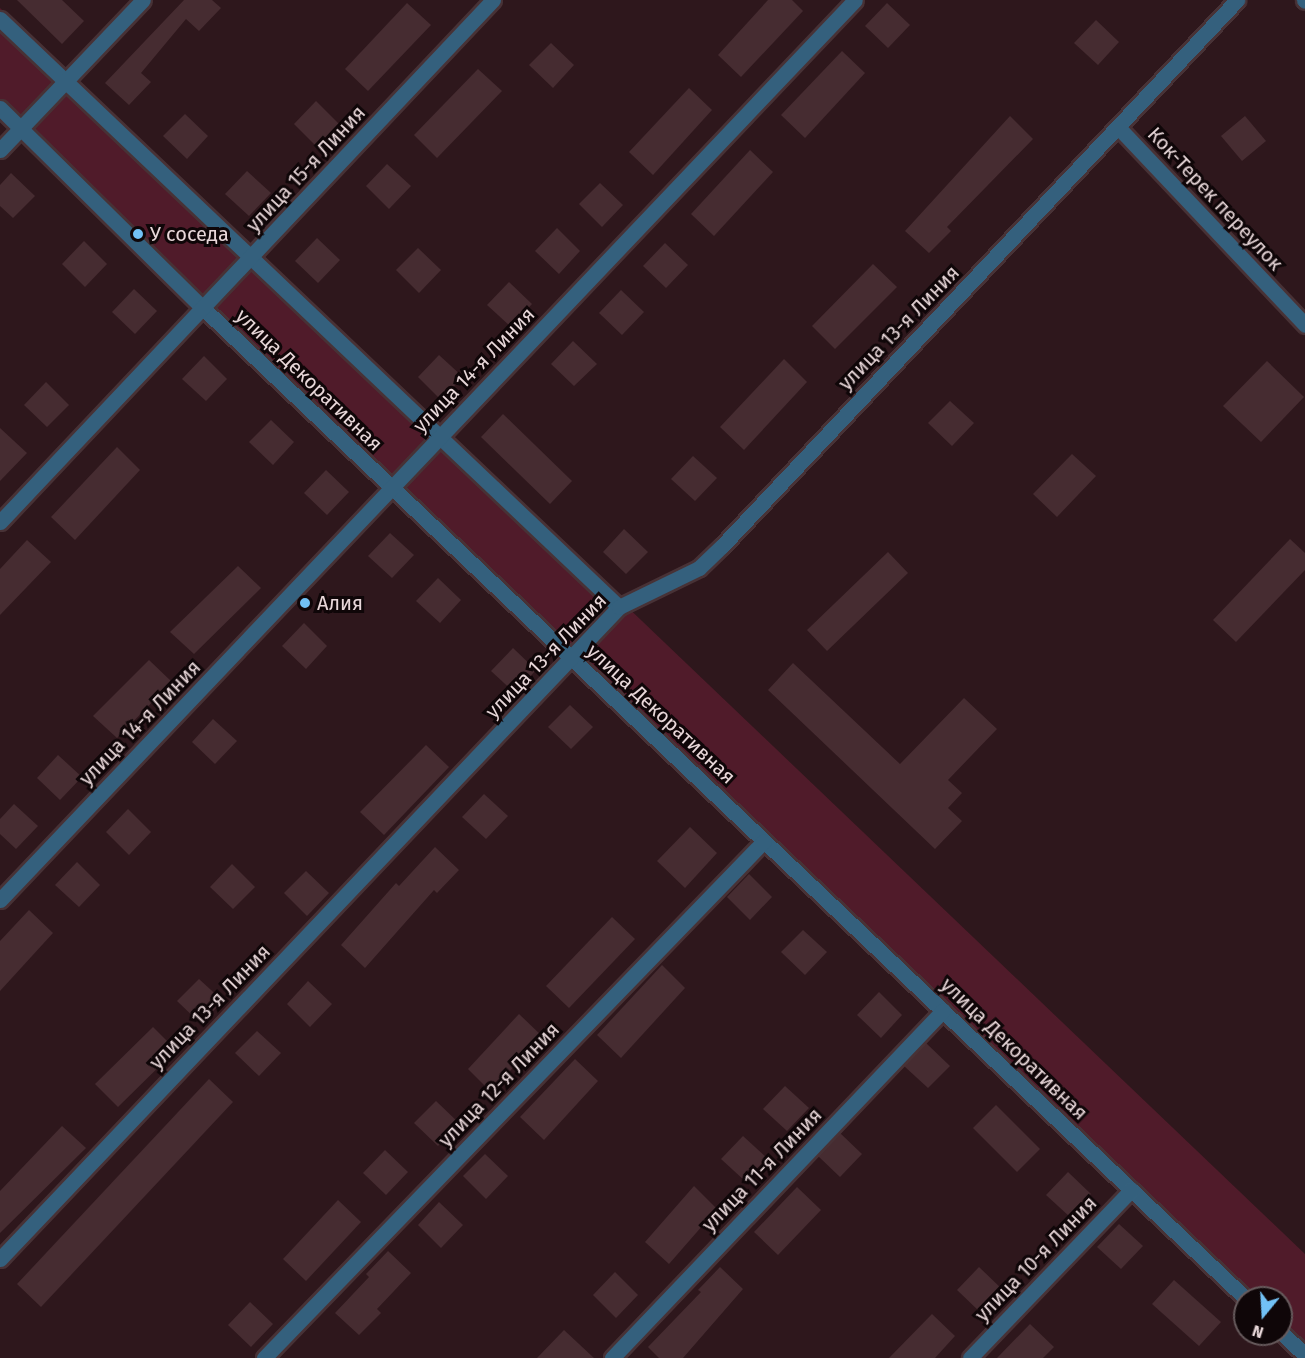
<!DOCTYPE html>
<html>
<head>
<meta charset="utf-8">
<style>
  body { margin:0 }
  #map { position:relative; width:1305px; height:1358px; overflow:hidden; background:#2e171c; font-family:"Fira Sans",sans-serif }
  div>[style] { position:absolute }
  .green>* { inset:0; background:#501b2a }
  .building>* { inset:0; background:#462c31 }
  .roads { filter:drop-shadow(2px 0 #483236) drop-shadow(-2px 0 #483236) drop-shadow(0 2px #483236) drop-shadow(0 -2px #483236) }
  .minor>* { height:15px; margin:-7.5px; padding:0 7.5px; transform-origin:7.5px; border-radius:7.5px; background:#34607d }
  .dots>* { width:16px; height:16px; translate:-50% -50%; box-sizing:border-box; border:3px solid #0f0608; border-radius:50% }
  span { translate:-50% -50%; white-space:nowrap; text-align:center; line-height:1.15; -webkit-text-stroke:6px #0f0608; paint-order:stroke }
  .street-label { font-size:20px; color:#e8d7d9 }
  .poi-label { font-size:20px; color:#e8d7d9 }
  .left { translate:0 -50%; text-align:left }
  .north { position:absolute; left:1233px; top:1286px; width:60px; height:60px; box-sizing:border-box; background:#0f0608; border:2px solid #665a5c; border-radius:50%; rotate:198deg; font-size:16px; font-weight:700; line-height:24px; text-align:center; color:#e8d7d9 }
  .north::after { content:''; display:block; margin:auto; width:21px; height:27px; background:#72c1f5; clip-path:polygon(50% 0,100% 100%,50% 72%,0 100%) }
</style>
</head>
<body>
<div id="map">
  <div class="green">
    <div style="clip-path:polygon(0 8px,1305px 1254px,1305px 1342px,1281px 1319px,1281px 1298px,1258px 1298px,0 105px)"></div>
  </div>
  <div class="building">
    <div style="clip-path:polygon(17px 0,62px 0,84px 21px,62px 44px)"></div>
    <div style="clip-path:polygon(184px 0,212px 0,221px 8px,199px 31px,186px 19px,141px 73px,151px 82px,129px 105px,105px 83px)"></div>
    <div style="clip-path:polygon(768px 0,792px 0,803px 11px,741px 77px,718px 55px)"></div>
    <div style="clip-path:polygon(407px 3px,431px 25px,368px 91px,345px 69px)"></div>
    <div style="clip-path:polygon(887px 3px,910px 25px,888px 48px,865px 26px)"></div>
    <div style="clip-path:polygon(1096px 20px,1119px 42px,1098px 65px,1074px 43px)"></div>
    <div style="clip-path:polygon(551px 43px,574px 65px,553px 88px,529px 65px)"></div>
    <div style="clip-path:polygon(842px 51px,865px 73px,805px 138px,781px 115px)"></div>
    <div style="clip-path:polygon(478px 69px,502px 91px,437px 158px,414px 135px)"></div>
    <div style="clip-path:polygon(689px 88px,712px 110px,653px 175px,629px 152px)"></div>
    <div style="clip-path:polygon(316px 101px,339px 124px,317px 147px,294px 124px)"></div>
    <div style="clip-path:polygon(185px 114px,208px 136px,187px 159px,163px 136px)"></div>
    <div style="clip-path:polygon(1010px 116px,1033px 139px,947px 227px,951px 231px,929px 253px,905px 231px)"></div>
    <div style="clip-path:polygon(1245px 116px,1266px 141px,1242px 161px,1221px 136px)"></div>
    <div style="clip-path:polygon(750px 150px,773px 172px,714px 236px,691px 214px)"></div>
    <div style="clip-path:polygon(387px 164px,411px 186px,389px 209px,366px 186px)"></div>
    <div style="clip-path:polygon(247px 171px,271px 193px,249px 216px,225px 194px)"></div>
    <div style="clip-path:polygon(11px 173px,35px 196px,13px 218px,0 206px,0 185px)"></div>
    <div style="clip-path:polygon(600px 183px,623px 205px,602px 227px,579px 204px)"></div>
    <div style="clip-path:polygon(557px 228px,580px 251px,559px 274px,535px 251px)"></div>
    <div style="clip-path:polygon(317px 238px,340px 260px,318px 283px,295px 261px)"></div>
    <div style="clip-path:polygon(84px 241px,107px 264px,85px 287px,62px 264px)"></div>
    <div style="clip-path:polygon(665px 243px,688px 265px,666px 288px,643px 266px)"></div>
    <div style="clip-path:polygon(418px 248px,441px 270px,419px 293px,396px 270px)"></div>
    <div style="clip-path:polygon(873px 264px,897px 287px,835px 349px,812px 326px)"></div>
    <div style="clip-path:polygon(509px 282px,532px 304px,511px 327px,487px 305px)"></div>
    <div style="clip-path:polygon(134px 289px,157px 311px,135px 334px,112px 312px)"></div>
    <div style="clip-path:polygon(621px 290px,644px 312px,622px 335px,599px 313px)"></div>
    <div style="clip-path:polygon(573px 341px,597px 364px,574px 386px,551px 364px)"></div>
    <div style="clip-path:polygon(439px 355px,463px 377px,441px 400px,418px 377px)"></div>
    <div style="clip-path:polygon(204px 356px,227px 379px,206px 401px,182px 379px)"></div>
    <div style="clip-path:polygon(784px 359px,807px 382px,744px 450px,720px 427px)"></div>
    <div style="clip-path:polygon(1267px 361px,1304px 397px,1261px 442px,1223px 406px)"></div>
    <div style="clip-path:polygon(46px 382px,69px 405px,47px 427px,24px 405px)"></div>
    <div style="clip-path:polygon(950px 401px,974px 423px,952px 446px,928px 423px)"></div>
    <div style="clip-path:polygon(503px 414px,572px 481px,550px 504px,481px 437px)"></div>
    <div style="clip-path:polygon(271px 420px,294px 442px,273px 465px,249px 442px)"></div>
    <div style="clip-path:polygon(0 428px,27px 453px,0 481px)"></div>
    <div style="clip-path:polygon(117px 447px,140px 470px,75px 540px,51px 517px)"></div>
    <div style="clip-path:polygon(1072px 454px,1096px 476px,1057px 517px,1033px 494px)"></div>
    <div style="clip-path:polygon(693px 456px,717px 478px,695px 501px,671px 479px)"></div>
    <div style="clip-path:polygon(326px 470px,349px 492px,327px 515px,304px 493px)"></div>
    <div style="clip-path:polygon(624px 529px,648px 552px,626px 574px,603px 552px)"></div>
    <div style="clip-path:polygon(390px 533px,414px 555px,392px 578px,368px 556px)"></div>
    <div style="clip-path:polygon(1290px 539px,1305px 553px,1305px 570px,1236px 642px,1213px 620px)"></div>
    <div style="clip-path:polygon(27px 540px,51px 562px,0 615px,0 569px)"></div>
    <div style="clip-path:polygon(888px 552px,908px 573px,827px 651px,807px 630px)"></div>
    <div style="clip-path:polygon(238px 566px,261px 588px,194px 654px,170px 632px)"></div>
    <div style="clip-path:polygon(438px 578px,461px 600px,440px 623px,416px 601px)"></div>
    <div style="clip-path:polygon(304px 623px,327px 646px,306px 669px,282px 646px)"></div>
    <div style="clip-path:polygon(513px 648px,536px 670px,515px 693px,491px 671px)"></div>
    <div style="clip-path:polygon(149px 660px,172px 682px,117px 738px,93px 716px)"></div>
    <div style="clip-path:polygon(793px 663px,900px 764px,964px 698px,997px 729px,948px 780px,962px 793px,948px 808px,962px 821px,935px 849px,768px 690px)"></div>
    <div style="clip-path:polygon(570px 705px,593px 727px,571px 749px,548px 727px)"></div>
    <div style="clip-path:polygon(213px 719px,237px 741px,215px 764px,192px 742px)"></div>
    <div style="clip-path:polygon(426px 745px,449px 767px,384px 835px,360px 812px)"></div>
    <div style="clip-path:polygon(58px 755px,82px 777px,60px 800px,37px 778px)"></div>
    <div style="clip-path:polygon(484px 794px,508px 816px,486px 839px,462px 817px)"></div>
    <div style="clip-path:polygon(14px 804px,38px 826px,16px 849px,0 834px,0 819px)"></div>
    <div style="clip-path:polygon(128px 809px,151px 832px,129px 855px,106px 832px)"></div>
    <div style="clip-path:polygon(690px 827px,717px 853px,685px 888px,657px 861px)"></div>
    <div style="clip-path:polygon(435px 847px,459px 870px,437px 893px,434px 890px,365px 968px,341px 945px,396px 883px,399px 886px)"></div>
    <div style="clip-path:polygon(77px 862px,100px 885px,79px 907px,55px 885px)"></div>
    <div style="clip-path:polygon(232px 864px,255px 887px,233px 909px,210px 887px)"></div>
    <div style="clip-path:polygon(306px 871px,329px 893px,307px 916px,284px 893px)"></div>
    <div style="clip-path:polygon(749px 874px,772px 897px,750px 920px,727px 897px)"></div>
    <div style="clip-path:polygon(29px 910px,53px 933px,0 991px,0 941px)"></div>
    <div style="clip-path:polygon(612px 917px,635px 939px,569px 1008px,546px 986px)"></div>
    <div style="clip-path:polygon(803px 930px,827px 952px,805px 975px,781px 952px)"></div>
    <div style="clip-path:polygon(662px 965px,685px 988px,621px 1058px,597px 1035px)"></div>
    <div style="clip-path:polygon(199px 979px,223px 1001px,201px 1024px,177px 1001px)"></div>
    <div style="clip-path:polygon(308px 981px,332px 1004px,310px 1027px,287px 1004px)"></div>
    <div style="clip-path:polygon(879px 992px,902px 1015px,881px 1038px,857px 1015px)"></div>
    <div style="clip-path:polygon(519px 1014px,542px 1036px,491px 1092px,468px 1069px)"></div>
    <div style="clip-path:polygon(153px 1027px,176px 1050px,118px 1107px,95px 1084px)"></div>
    <div style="clip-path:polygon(257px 1031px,281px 1053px,259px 1076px,235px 1053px)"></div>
    <div style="clip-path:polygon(926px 1043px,950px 1066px,928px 1088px,904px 1066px)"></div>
    <div style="clip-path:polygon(575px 1059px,598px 1081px,544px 1140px,520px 1117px)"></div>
    <div style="clip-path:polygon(209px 1079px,233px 1102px,41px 1307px,17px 1284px)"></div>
    <div style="clip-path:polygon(785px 1086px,809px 1108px,787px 1131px,763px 1109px)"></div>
    <div style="clip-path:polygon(436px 1101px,459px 1123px,438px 1146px,414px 1123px)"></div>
    <div style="clip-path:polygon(996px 1105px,1040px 1149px,1017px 1172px,973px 1128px)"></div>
    <div style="clip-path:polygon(62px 1126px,86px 1148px,0 1233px,0 1191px)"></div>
    <div style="clip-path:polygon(840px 1133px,862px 1154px,840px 1177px,818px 1156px)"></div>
    <div style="clip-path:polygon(743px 1136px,767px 1158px,745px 1181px,721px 1159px)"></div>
    <div style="clip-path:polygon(385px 1150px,408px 1172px,386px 1195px,363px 1173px)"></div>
    <div style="clip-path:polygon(485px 1154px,508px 1176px,486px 1199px,463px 1176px)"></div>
    <div style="clip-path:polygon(1068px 1172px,1091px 1194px,1070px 1217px,1046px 1195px)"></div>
    <div style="clip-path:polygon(694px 1186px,717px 1209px,669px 1264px,645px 1242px)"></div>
    <div style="clip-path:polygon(797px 1187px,821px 1210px,778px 1255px,754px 1232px)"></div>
    <div style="clip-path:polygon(338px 1200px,361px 1222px,306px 1281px,283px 1259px)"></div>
    <div style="clip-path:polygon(439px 1202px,463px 1225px,441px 1248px,418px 1225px)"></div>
    <div style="clip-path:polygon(1119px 1224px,1143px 1246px,1121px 1269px,1097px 1247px)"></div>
    <div style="clip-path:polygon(388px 1251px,411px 1273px,377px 1309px,381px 1313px,359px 1335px,335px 1313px,369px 1277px,366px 1274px)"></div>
    <div style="clip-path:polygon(720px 1267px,743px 1289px,683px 1358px,659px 1358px,648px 1347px,701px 1292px,698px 1290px)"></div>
    <div style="clip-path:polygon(979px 1267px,1003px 1290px,981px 1313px,957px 1290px)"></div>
    <div style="clip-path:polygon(615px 1272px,638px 1295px,616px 1318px,593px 1295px)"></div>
    <div style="clip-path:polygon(1174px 1280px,1221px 1322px,1199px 1346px,1152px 1304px)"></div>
    <div style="clip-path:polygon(250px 1302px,273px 1324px,251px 1347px,228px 1325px)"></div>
    <div style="clip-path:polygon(932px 1314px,955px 1336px,935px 1358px,889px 1358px)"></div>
    <div style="clip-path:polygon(1030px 1324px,1054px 1347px,1043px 1358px,997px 1358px)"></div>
    <div style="clip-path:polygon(564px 1330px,594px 1358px,537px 1358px)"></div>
  </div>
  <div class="roads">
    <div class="minor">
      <div style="left:1304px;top:0;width:1px;rotate:45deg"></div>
      <div style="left:0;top:19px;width:854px;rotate:43.53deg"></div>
      <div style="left:0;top:108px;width:286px;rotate:44.6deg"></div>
      <div style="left:204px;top:309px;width:1436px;rotate:43.53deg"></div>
      <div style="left:1119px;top:128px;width:271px;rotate:46.6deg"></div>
      <div style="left:0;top:150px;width:207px;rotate:-46.4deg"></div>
      <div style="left:0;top:522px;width:718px;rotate:-46.64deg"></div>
      <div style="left:0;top:900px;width:1241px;rotate:-46.47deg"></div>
      <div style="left:0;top:1259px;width:899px;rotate:-46.49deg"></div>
      <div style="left:619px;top:607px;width:89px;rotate:-26deg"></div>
      <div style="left:699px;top:568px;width:32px;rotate:-44deg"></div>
      <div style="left:722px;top:546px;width:751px;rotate:-46.67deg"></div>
      <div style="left:1281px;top:1332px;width:33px;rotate:44deg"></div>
      <div style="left:264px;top:1358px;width:719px;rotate:-45.96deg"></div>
      <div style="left:612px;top:1358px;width:480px;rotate:-46.4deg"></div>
      <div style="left:970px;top:1358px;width:233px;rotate:-46.2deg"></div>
    </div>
  </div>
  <div class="dots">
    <div style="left:138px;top:234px;background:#72c1f5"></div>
    <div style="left:305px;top:603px;background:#72c1f5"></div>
  </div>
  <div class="street-label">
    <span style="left:306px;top:169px;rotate:-47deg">улица 15-я Линия</span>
    <span style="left:1215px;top:199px;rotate:47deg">Кок-Терек переулок</span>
    <span style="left:899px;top:328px;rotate:-46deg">улица 13-я Линия</span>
    <span style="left:474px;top:370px;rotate:-46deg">улица 14-я Линия</span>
    <span style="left:309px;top:380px;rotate:44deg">улица Декоративная</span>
    <span style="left:546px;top:656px;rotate:-46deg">улица 13-я Линия</span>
    <span style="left:661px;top:714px;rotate:43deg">улица Декоративная</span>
    <span style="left:140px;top:723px;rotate:-46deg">улица 14-я Линия</span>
    <span style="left:210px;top:1007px;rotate:-46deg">улица 13-я Линия</span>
    <span style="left:1014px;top:1049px;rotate:44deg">улица Декоративная</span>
    <span style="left:499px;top:1085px;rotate:-46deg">улица 12-я Линия</span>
    <span style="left:762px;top:1170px;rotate:-46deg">улица 11-я Линия</span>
    <span style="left:1036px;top:1259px;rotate:-46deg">улица 10-я Линия</span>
  </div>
  <div class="poi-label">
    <span class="left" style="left:150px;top:234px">У соседа</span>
    <span class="left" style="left:317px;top:603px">Алия</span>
  </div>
  <div class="north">N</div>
</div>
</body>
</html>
